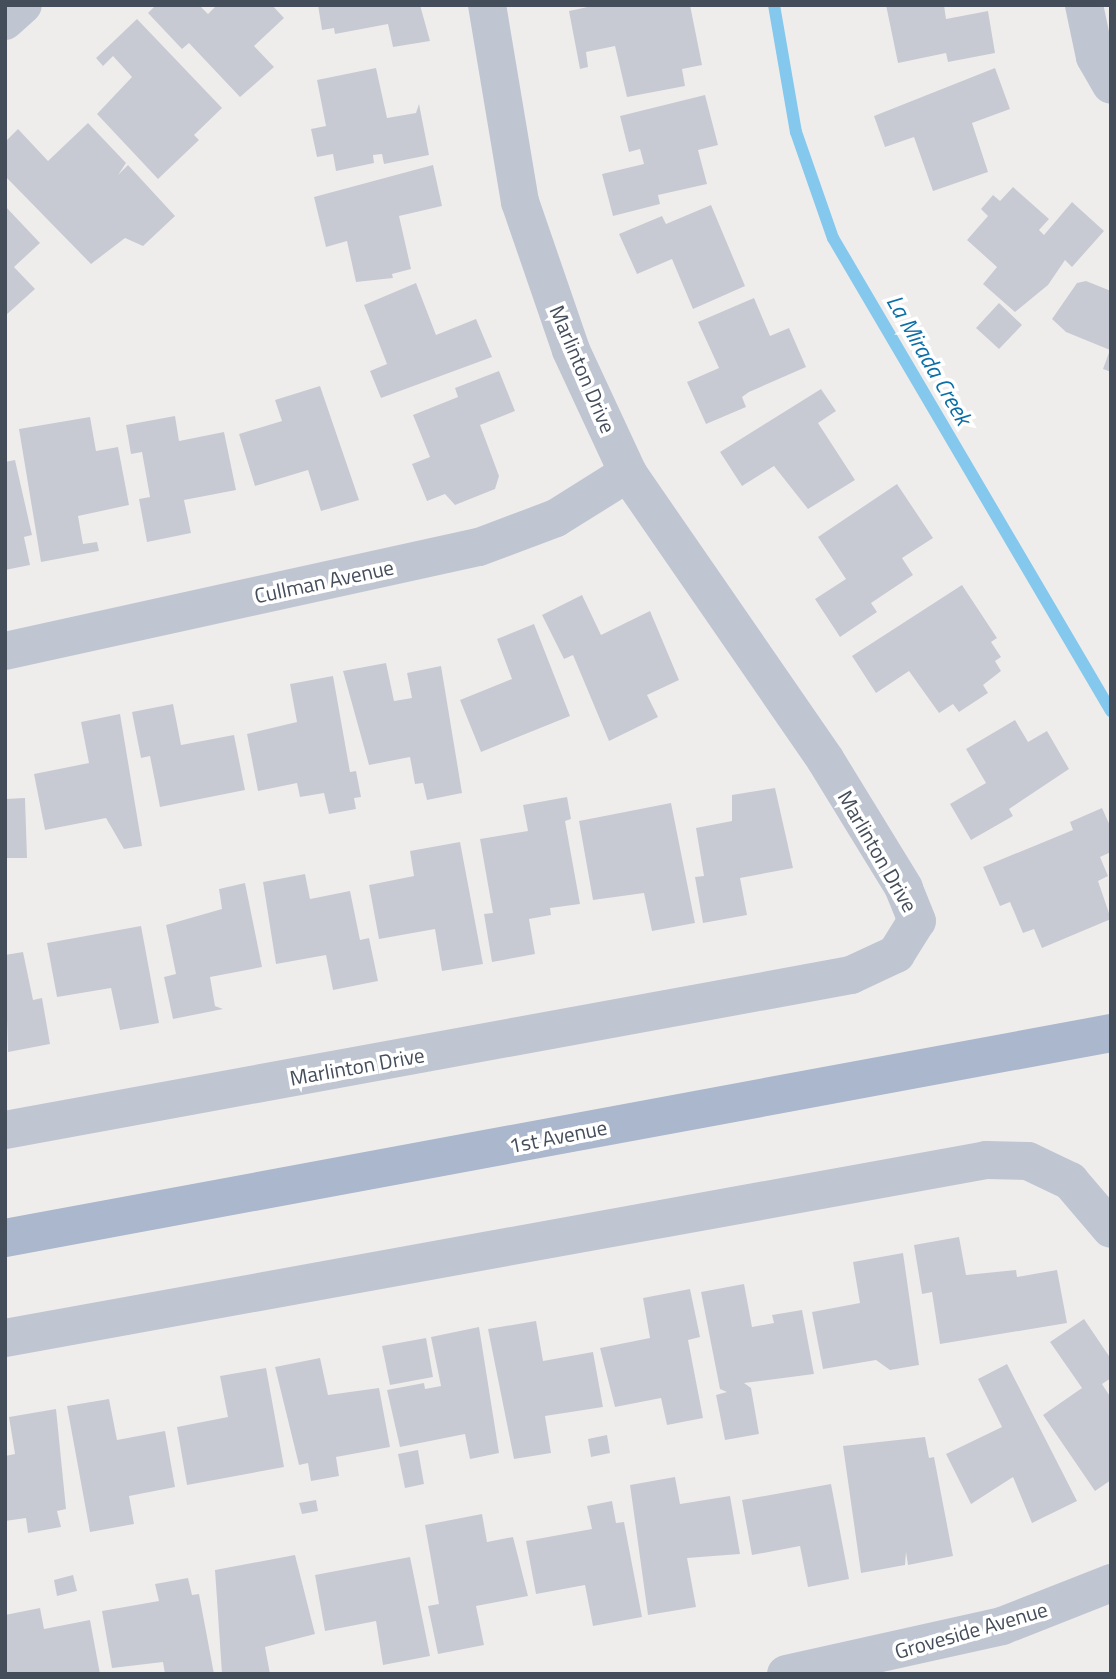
<!DOCTYPE html>
<html>
<head>
<meta charset="utf-8">
<style>
  body { margin:0 }
  #map { position:relative; width:1116px; height:1679px; overflow:hidden; background:#efedec; font-family:"Titillium Web",sans-serif }
  div>[style] { position:absolute }
  .stream>* { height:12px; margin:-6px; padding:0 6px; transform-origin:6px; border-radius:6px; background:#84c8ed }
  .building>* { inset:0; background:#c8cad3 }
  .minor>* { height:38px; margin:-19px; padding:0 19px; transform-origin:19px; border-radius:19px; background:#bfc6d2 }
  .major>* { height:38px; margin:-19px; padding:0 19px; transform-origin:19px; border-radius:19px; background:#abb7cc }
  span { translate:-50% -50%; white-space:nowrap; text-align:center; line-height:1.15; -webkit-text-stroke:7px #fff; paint-order:stroke }
  .street-label { font-size:21px; color:#444d5a }
  .water-label { font-size:23px; color:#096fa8; font-style:italic }
  .frame { position:absolute; inset:0; border:7px solid #444d5a; pointer-events:none }
</style>
</head>
<body>
<div id="map">
  <div class="stream">
    <div style="left:774px;top:5px;width:129px;rotate:80.2deg"></div>
    <div style="left:796px;top:132px;width:112px;rotate:70.8deg"></div>
    <div style="left:833px;top:238px;width:549px;rotate:59.56deg"></div>
  </div>
  <div class="building">
    <div style="clip-path:polygon(156px 5px,199px 5px,208px 14px,217px 5px,272px 5px,284px 18px,254px 46px,274px 67px,240px 97px,189px 43px,182px 49px,148px 13px)"></div>
    <div style="clip-path:polygon(318px 5px,420px 5px,430px 41px,393px 47px,388px 24px,335px 34px,334px 28px,322px 30px)"></div>
    <div style="clip-path:polygon(597px 5px,690px 5px,702px 65px,682px 69px,685px 86px,627px 97px,615px 46px,586px 52px,588px 67px,580px 69px,569px 11px)"></div>
    <div style="clip-path:polygon(886px 5px,944px 5px,946px 19px,988px 11px,995px 53px,948px 62px,946px 53px,898px 63px)"></div>
    <div style="clip-path:polygon(137px 19px,222px 108px,194px 135px,199px 140px,158px 179px,97px 114px,132px 77px,113px 56px,103px 66px,96px 58px)"></div>
    <div style="clip-path:polygon(376px 68px,387px 118px,416px 113px,419px 104px,429px 155px,384px 164px,382px 154px,373px 155px,374px 163px,336px 171px,333px 154px,317px 157px,311px 129px,326px 126px,317px 80px)"></div>
    <div style="clip-path:polygon(995px 68px,1010px 109px,972px 123px,988px 172px,933px 191px,914px 137px,885px 147px,874px 116px)"></div>
    <div style="clip-path:polygon(705px 95px,718px 145px,698px 150px,707px 184px,658px 195px,660px 204px,613px 216px,602px 174px,644px 164px,640px 149px,629px 152px,620px 116px)"></div>
    <div style="clip-path:polygon(88px 123px,126px 163px,118px 175px,128px 165px,175px 216px,143px 246px,125px 238px,91px 264px,5px 176px,5px 142px,18px 129px,48px 161px)"></div>
    <div style="clip-path:polygon(433px 165px,442px 206px,399px 216px,411px 269px,392px 274px,393px 278px,356px 282px,347px 241px,326px 247px,314px 197px)"></div>
    <div style="clip-path:polygon(1013px 187px,1049px 219px,1039px 230px,1044px 235px,1072px 202px,1104px 231px,1072px 267px,1065px 260px,1048px 285px,1015px 312px,983px 284px,997px 267px,967px 240px,988px 216px,981px 209px,993px 195px,1000px 201px)"></div>
    <div style="clip-path:polygon(711px 205px,745px 286px,693px 309px,672px 259px,637px 274px,619px 234px,662px 216px,666px 224px)"></div>
    <div style="clip-path:polygon(5px 206px,40px 243px,14px 267px,35px 289px,5px 316px)"></div>
    <div style="clip-path:polygon(1086px 281px,1111px 291px,1111px 372px,1103px 369px,1110px 350px,1066px 332px,1052px 319px,1077px 283px)"></div>
    <div style="clip-path:polygon(416px 283px,436px 335px,476px 319px,492px 357px,381px 398px,370px 371px,387px 364px,364px 305px)"></div>
    <div style="clip-path:polygon(754px 298px,770px 336px,789px 328px,806px 367px,749px 392px,742px 397px,746px 407px,706px 424px,687px 382px,719px 368px,698px 322px)"></div>
    <div style="clip-path:polygon(999px 303px,1022px 325px,999px 349px,976px 328px)"></div>
    <div style="clip-path:polygon(499px 371px,515px 411px,480px 425px,499px 476px,495px 489px,455px 505px,445px 494px,427px 501px,412px 464px,430px 457px,413px 415px,458px 397px,455px 388px)"></div>
    <div style="clip-path:polygon(320px 386px,359px 500px,321px 511px,308px 470px,255px 486px,239px 434px,282px 421px,275px 400px)"></div>
    <div style="clip-path:polygon(821px 389px,836px 411px,818px 423px,855px 480px,808px 509px,774px 466px,742px 486px,720px 452px)"></div>
    <div style="clip-path:polygon(175px 416px,179px 441px,224px 432px,236px 490px,184px 500px,191px 533px,147px 542px,139px 499px,150px 497px,142px 452px,131px 454px,126px 425px)"></div>
    <div style="clip-path:polygon(90px 417px,96px 451px,118px 447px,129px 505px,78px 516px,83px 544px,97px 542px,99px 551px,41px 562px,19px 429px)"></div>
    <div style="clip-path:polygon(15px 460px,32px 535px,24px 537px,30px 565px,5px 570px,5px 462px)"></div>
    <div style="clip-path:polygon(897px 484px,933px 538px,902px 558px,913px 575px,871px 603px,877px 612px,840px 637px,815px 599px,846px 579px,818px 537px)"></div>
    <div style="clip-path:polygon(962px 585px,997px 638px,991px 642px,1001px 657px,995px 661px,1001px 671px,983px 685px,988px 693px,959px 712px,953px 704px,939px 713px,909px 671px,876px 693px,852px 656px)"></div>
    <div style="clip-path:polygon(582px 595px,601px 635px,650px 611px,679px 680px,647px 695px,658px 717px,609px 741px,573px 655px,564px 659px,542px 615px)"></div>
    <div style="clip-path:polygon(534px 624px,570px 716px,481px 752px,460px 700px,512px 679px,497px 639px)"></div>
    <div style="clip-path:polygon(386px 663px,394px 701px,412px 698px,407px 673px,441px 666px,462px 793px,427px 800px,423px 783px,415px 784px,410px 757px,369px 765px,343px 671px)"></div>
    <div style="clip-path:polygon(333px 676px,350px 772px,356px 771px,361px 797px,354px 798px,356px 809px,329px 814px,324px 793px,300px 797px,297px 783px,258px 791px,247px 734px,297px 722px,290px 684px)"></div>
    <div style="clip-path:polygon(173px 704px,181px 745px,234px 735px,245px 790px,160px 807px,150px 756px,141px 758px,132px 712px)"></div>
    <div style="clip-path:polygon(120px 714px,142px 846px,124px 849px,106px 818px,45px 830px,34px 774px,89px 763px,81px 722px)"></div>
    <div style="clip-path:polygon(1015px 720px,1028px 742px,1047px 731px,1069px 769px,1009px 809px,1013px 816px,971px 840px,950px 804px,986px 783px,966px 749px)"></div>
    <div style="clip-path:polygon(775px 788px,793px 868px,740px 878px,747px 915px,703px 923px,695px 877px,704px 876px,696px 828px,732px 821px,732px 795px)"></div>
    <div style="clip-path:polygon(567px 797px,571px 819px,565px 821px,580px 904px,550px 908px,551px 915px,529px 919px,535px 954px,492px 962px,484px 914px,493px 913px,480px 839px,528px 831px,523px 805px)"></div>
    <div style="clip-path:polygon(25px 798px,27px 858px,5px 858px,5px 799px)"></div>
    <div style="clip-path:polygon(671px 803px,695px 923px,652px 931px,644px 893px,593px 900px,579px 821px)"></div>
    <div style="clip-path:polygon(1102px 808px,1111px 828px,1111px 852px,1100px 857px,1108px 876px,1098px 881px,1111px 919px,1042px 948px,1034px 929px,1023px 933px,1010px 902px,1000px 906px,983px 867px,1073px 830px,1070px 822px)"></div>
    <div style="clip-path:polygon(460px 842px,483px 964px,442px 971px,435px 929px,379px 939px,369px 885px,414px 876px,410px 851px)"></div>
    <div style="clip-path:polygon(305px 874px,310px 899px,350px 891px,360px 940px,369px 938px,378px 981px,333px 990px,326px 955px,276px 964px,263px 882px)"></div>
    <div style="clip-path:polygon(245px 883px,262px 967px,210px 977px,215px 1006px,223px 1009px,173px 1019px,164px 977px,176px 974px,166px 925px,222px 909px,219px 889px)"></div>
    <div style="clip-path:polygon(141px 926px,159px 1023px,120px 1030px,111px 988px,57px 997px,47px 943px)"></div>
    <div style="clip-path:polygon(23px 952px,33px 1000px,42px 998px,50px 1044px,8px 1052px,5px 955px)"></div>
    <div style="clip-path:polygon(959px 1237px,966px 1275px,1016px 1270px,1017px 1277px,1057px 1270px,1067px 1323px,940px 1344px,932px 1292px,922px 1294px,914px 1245px)"></div>
    <div style="clip-path:polygon(903px 1253px,919px 1365px,890px 1370px,876px 1360px,823px 1369px,812px 1312px,860px 1303px,853px 1262px)"></div>
    <div style="clip-path:polygon(744px 1284px,752px 1327px,774px 1323px,772px 1315px,802px 1310px,814px 1374px,744px 1383px,751px 1388px,759px 1434px,725px 1440px,716px 1395px,727px 1392px,720px 1389px,701px 1292px)"></div>
    <div style="clip-path:polygon(690px 1289px,700px 1337px,688px 1340px,703px 1418px,667px 1425px,661px 1398px,615px 1407px,600px 1348px,650px 1338px,643px 1298px)"></div>
    <div style="clip-path:polygon(1084px 1319px,1111px 1359px,1111px 1378px,1102px 1384px,1111px 1398px,1111px 1480px,1095px 1491px,1043px 1415px,1082px 1388px,1050px 1342px)"></div>
    <div style="clip-path:polygon(536px 1321px,543px 1361px,593px 1352px,603px 1407px,545px 1416px,551px 1453px,514px 1459px,488px 1329px)"></div>
    <div style="clip-path:polygon(479px 1327px,499px 1453px,470px 1459px,465px 1434px,400px 1447px,387px 1390px,424px 1383px,425px 1389px,441px 1386px,431px 1337px)"></div>
    <div style="clip-path:polygon(426px 1338px,433px 1377px,390px 1385px,382px 1346px)"></div>
    <div style="clip-path:polygon(320px 1358px,328px 1395px,379px 1388px,390px 1447px,336px 1457px,339px 1476px,311px 1481px,308px 1463px,299px 1465px,275px 1367px)"></div>
    <div style="clip-path:polygon(1007px 1364px,1077px 1501px,1032px 1523px,1013px 1477px,971px 1504px,946px 1454px,1002px 1427px,978px 1379px)"></div>
    <div style="clip-path:polygon(266px 1368px,284px 1467px,187px 1485px,177px 1427px,228px 1417px,220px 1376px)"></div>
    <div style="clip-path:polygon(109px 1399px,117px 1440px,165px 1431px,175px 1487px,129px 1496px,134px 1524px,90px 1532px,67px 1406px)"></div>
    <div style="clip-path:polygon(56px 1409px,66px 1509px,57px 1511px,61px 1527px,28px 1533px,26px 1518px,5px 1521px,5px 1456px,15px 1454px,9px 1417px)"></div>
    <div style="clip-path:polygon(607px 1435px,610px 1453px,591px 1457px,588px 1439px)"></div>
    <div style="clip-path:polygon(925px 1437px,929px 1458px,934px 1457px,953px 1556px,908px 1565px,906px 1552px,905px 1565px,861px 1573px,843px 1446px)"></div>
    <div style="clip-path:polygon(418px 1450px,424px 1484px,405px 1488px,398px 1454px)"></div>
    <div style="clip-path:polygon(675px 1477px,680px 1504px,730px 1496px,740px 1554px,687px 1558px,696px 1607px,648px 1615px,630px 1485px)"></div>
    <div style="clip-path:polygon(831px 1484px,849px 1579px,808px 1587px,800px 1546px,752px 1555px,742px 1500px)"></div>
    <div style="clip-path:polygon(316px 1500px,318px 1511px,302px 1514px,299px 1503px)"></div>
    <div style="clip-path:polygon(612px 1501px,616px 1523px,624px 1522px,642px 1617px,593px 1626px,585px 1585px,536px 1594px,526px 1541px,592px 1529px,587px 1506px)"></div>
    <div style="clip-path:polygon(482px 1514px,487px 1542px,513px 1537px,528px 1596px,476px 1606px,484px 1645px,438px 1654px,428px 1606px,439px 1604px,425px 1525px)"></div>
    <div style="clip-path:polygon(295px 1555px,315px 1634px,265px 1647px,270px 1674px,222px 1674px,215px 1570px)"></div>
    <div style="clip-path:polygon(410px 1557px,430px 1656px,383px 1665px,376px 1621px,325px 1631px,315px 1575px)"></div>
    <div style="clip-path:polygon(73px 1575px,77px 1591px,57px 1596px,54px 1580px)"></div>
    <div style="clip-path:polygon(188px 1578px,192px 1595px,199px 1594px,214px 1674px,165px 1674px,163px 1662px,112px 1668px,102px 1611px,159px 1601px,155px 1584px)"></div>
    <div style="clip-path:polygon(40px 1608px,44px 1629px,90px 1620px,100px 1674px,6px 1674px,5px 1615px)"></div>
  </div>
  <div class="minor">
    <div style="left:1084px;top:5px;width:53px;rotate:78.1deg"></div>
    <div style="left:1095px;top:57px;width:32px;rotate:60deg"></div>
    <div style="left:5px;top:21px;width:24px;rotate:-42deg"></div>
    <div style="left:5px;top:651px;width:485px;rotate:-12.4deg"></div>
    <div style="left:479px;top:547px;width:82px;rotate:-20.6deg"></div>
    <div style="left:556px;top:518px;width:85px;rotate:-32deg"></div>
    <div style="left:5px;top:1130px;width:860px;rotate:-10.38deg"></div>
    <div style="left:851px;top:975px;width:50px;rotate:-25deg"></div>
    <div style="left:896px;top:954px;width:39px;rotate:-58deg"></div>
    <div style="left:917px;top:921px;width:35px;rotate:-112deg"></div>
    <div style="left:904px;top:888px;width:151px;rotate:-121.5deg"></div>
    <div style="left:825px;top:759px;width:347px;rotate:-124.6deg"></div>
    <div style="left:628px;top:473px;width:136px;rotate:-114.9deg"></div>
    <div style="left:571px;top:350px;width:157px;rotate:-109deg"></div>
    <div style="left:520px;top:202px;width:200px;rotate:-99.5deg"></div>
    <div style="left:5px;top:1338px;width:997px;rotate:-10.28deg"></div>
    <div style="left:986px;top:1160px;width:42px;rotate:1.4deg"></div>
    <div style="left:1028px;top:1161px;width:47px;rotate:25.5deg"></div>
    <div style="left:1070px;top:1181px;width:63px;rotate:49.5deg"></div>
    <div style="left:786px;top:1674px;width:221px;rotate:-12.5deg"></div>
    <div style="left:1002px;top:1626px;width:117px;rotate:-21.5deg"></div>
  </div>
  <div class="major">
    <div style="left:5px;top:1238px;width:1125px;rotate:-10.5deg"></div>
  </div>
  <div class="street-label">
    <span style="left:583px;top:369px;rotate:67deg">Marlinton Drive</span>
    <span style="left:324px;top:581px;rotate:-12deg">Cullman Avenue</span>
    <span style="left:878px;top:851px;rotate:60deg">Marlinton Drive</span>
    <span style="left:357px;top:1066px;rotate:-10deg">Marlinton Drive</span>
    <span style="left:558px;top:1136px;rotate:-11deg">1st Avenue</span>
    <span style="left:971px;top:1630px;rotate:-16deg">Groveside Avenue</span>
  </div>
  <div class="water-label">
    <span style="left:929px;top:360px;rotate:60deg">La Mirada Creek</span>
  </div>
  <div class="frame"></div>
</div>
</body>
</html>
